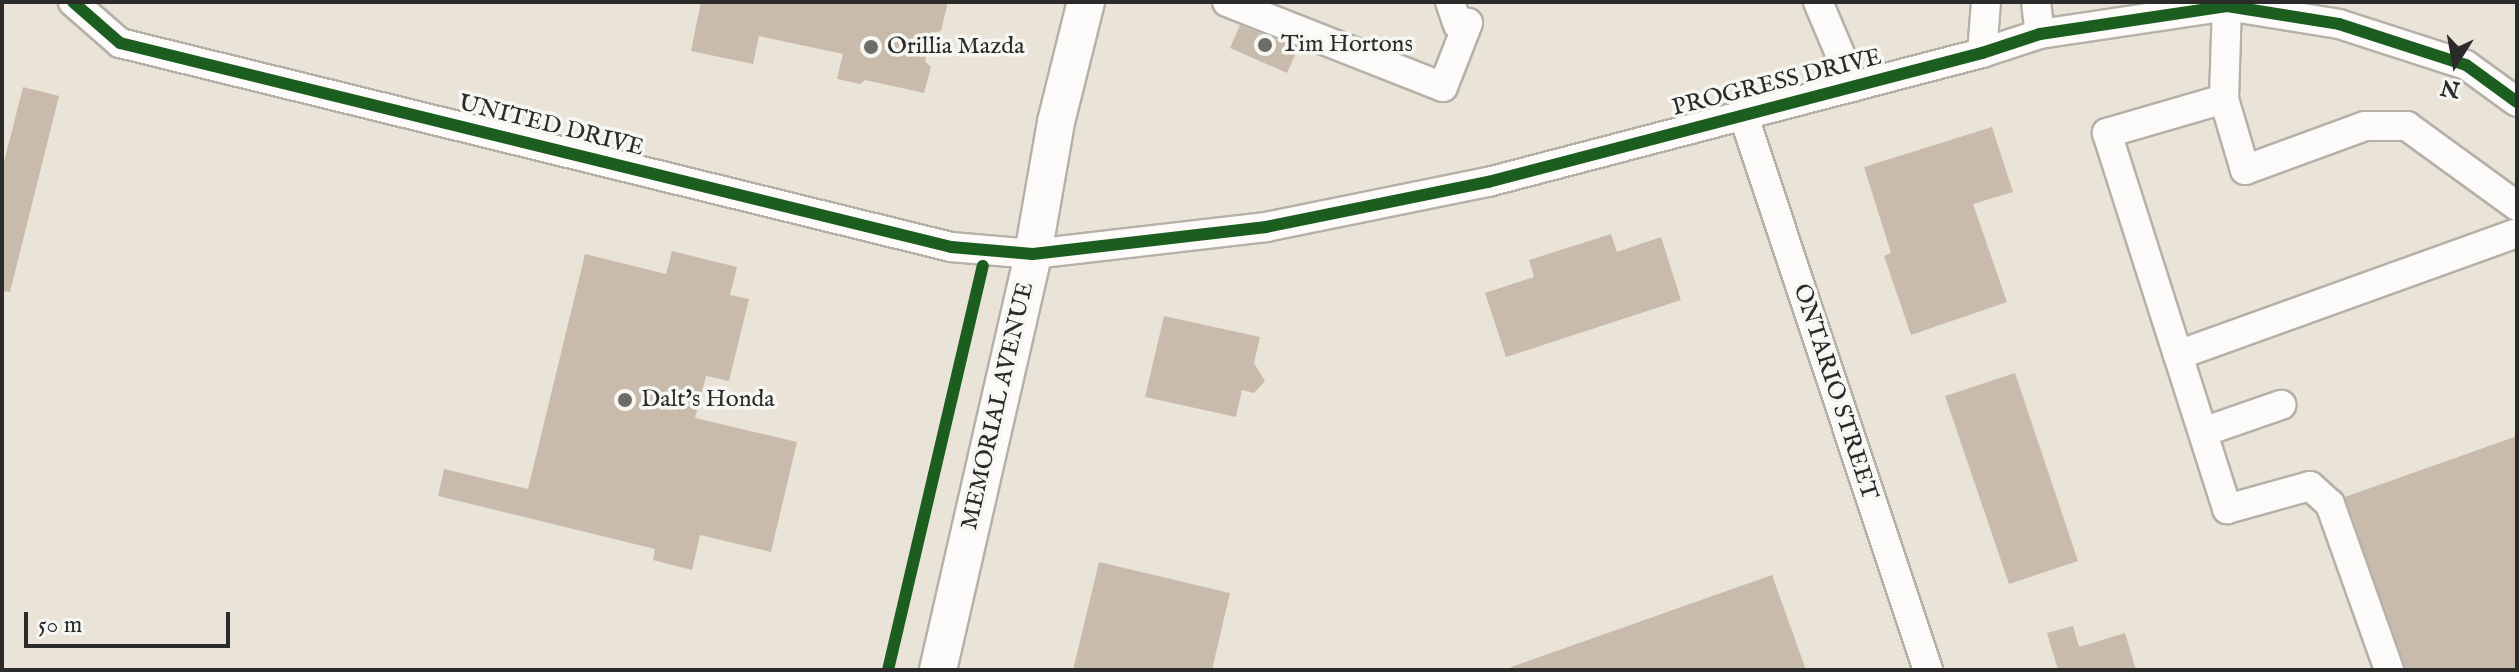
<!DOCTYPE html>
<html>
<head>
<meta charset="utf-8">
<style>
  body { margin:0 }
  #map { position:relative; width:2519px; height:672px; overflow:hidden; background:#eae4d8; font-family:"IM FELL English",serif }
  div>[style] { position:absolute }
  .building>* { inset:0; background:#c9bbac }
  .roads { filter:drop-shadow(2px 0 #b5b1a9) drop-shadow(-2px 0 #b5b1a9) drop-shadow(0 2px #b5b1a9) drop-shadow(0 -2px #b5b1a9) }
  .minor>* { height:28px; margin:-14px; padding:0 14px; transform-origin:14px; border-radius:14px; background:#fcfbf9 }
  .major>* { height:36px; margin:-18px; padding:0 18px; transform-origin:18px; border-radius:18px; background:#fcfbf9 }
  .cycleway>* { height:12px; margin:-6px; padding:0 6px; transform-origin:6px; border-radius:6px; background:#1b5e20 }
  .dots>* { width:22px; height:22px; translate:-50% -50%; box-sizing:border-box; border:4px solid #f6f6f2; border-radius:50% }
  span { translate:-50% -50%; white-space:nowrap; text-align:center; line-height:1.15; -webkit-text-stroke:7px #f6f6f2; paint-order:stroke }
  .poi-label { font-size:24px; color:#2b2b2b }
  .left { translate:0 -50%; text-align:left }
  .street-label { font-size:24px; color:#2b2b2b }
  .frame { position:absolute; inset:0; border:4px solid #2b2b2b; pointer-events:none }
  .north { position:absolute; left:2415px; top:24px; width:80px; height:80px; -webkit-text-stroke:6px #f6f6f2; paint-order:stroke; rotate:191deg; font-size:22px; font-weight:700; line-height:32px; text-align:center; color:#2b2b2b }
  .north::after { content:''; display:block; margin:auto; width:28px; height:36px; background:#2b2b2b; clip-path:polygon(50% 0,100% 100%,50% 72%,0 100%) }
  .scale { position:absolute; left:24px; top:612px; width:206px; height:36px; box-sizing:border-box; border:4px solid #2b2b2b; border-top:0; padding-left:10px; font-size:24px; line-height:28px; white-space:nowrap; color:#2b2b2b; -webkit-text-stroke:6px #f6f6f2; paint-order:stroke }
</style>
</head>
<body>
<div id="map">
  <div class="building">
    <div style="clip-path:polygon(701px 2px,948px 2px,941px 31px,932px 33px,925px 61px,931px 67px,924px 93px,865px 80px,860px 84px,837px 79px,843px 54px,759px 36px,753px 64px,691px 51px)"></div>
    <div style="clip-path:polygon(1240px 25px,1298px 48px,1287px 73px,1230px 48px)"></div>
    <div style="clip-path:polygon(23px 87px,59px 96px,10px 292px,2px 291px,2px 170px)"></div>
    <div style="clip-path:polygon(1992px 127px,2013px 192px,1973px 204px,2007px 302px,1911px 335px,1884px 256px,1891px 253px,1864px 167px)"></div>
    <div style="clip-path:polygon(1611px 234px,1617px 252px,1661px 237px,1681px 300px,1506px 357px,1485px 293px,1534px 277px,1529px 260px)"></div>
    <div style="clip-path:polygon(672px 251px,737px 267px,730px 295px,749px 299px,729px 381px,706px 376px,695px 418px,797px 442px,771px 552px,700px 535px,692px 570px,653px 560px,655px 549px,438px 496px,444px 469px,528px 489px,585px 254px,666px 274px)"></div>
    <div style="clip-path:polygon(1164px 316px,1260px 337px,1254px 363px,1265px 381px,1254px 393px,1242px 390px,1236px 417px,1145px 397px)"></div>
    <div style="clip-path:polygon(2015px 373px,2078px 561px,2009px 584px,1945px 396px)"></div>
    <div style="clip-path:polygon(2517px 436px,2517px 670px,2406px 670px,2345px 497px)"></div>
    <div style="clip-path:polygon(1099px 562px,1230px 593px,1212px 670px,1073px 670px)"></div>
    <div style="clip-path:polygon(1772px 575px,1806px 670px,1512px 670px,1511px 667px)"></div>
    <div style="clip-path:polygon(2073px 626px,2079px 647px,2125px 633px,2136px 670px,2058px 670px,2047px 633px)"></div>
  </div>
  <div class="roads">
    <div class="minor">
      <div style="left:73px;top:2px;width:62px;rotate:41.1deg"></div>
      <div style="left:120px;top:43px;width:856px;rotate:13.79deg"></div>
      <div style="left:951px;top:247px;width:82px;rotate:4.9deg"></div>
      <div style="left:1033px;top:254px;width:235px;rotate:-6.6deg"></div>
      <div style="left:1266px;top:227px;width:227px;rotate:-11.5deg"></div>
      <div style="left:1488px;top:182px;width:511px;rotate:-14.64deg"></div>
      <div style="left:1982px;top:53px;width:61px;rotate:-18.1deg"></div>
      <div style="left:2040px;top:34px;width:189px;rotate:-8.5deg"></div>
      <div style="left:2227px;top:6px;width:113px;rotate:9.1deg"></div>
      <div style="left:2339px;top:24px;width:133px;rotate:17.9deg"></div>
      <div style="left:2466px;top:65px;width:63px;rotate:36deg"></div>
      <div style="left:1227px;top:2px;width:232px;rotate:21.5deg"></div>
      <div style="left:1443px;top:87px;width:69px;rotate:-68.7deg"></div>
      <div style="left:1450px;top:2px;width:24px;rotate:71deg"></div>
      <div style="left:1818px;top:2px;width:92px;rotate:67deg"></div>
      <div style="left:2036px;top:2px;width:32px;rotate:83deg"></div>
      <div style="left:1982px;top:53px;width:51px;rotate:-85.5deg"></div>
      <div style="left:2224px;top:99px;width:93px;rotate:-88.2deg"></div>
      <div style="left:1743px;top:114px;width:586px;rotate:71.6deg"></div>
      <div style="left:2517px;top:206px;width:136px;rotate:-144deg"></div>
      <div style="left:2407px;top:126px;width:42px;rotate:180deg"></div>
      <div style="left:2365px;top:126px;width:128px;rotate:159.9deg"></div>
      <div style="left:2245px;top:170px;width:74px;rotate:-106.5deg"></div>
      <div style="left:2224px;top:99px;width:122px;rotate:163.8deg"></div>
      <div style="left:2107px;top:133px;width:233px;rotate:72.3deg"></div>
      <div style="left:2178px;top:355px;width:360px;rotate:-19.8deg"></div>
      <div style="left:2178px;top:355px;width:162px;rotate:72.3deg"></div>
      <div style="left:2227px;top:509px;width:86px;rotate:-15.5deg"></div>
      <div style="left:2310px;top:486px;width:27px;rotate:42deg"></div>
      <div style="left:2330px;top:504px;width:176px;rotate:70.4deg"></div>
      <div style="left:2203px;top:432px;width:83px;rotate:-19.1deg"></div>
    </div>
    <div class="major">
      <div style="left:938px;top:670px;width:427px;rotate:-77.1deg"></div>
      <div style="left:1033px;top:254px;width:134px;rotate:-80.1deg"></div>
      <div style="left:1056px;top:122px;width:124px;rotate:-76deg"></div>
    </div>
  </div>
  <div class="cycleway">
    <div style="left:73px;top:2px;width:62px;rotate:41.1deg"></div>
    <div style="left:120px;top:43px;width:856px;rotate:13.79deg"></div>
    <div style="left:951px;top:247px;width:82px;rotate:4.9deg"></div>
    <div style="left:1033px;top:254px;width:235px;rotate:-6.6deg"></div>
    <div style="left:1266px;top:227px;width:227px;rotate:-11.5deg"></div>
    <div style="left:1488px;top:182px;width:511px;rotate:-14.64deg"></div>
    <div style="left:1982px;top:53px;width:61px;rotate:-18.1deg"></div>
    <div style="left:2040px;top:34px;width:189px;rotate:-8.5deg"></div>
    <div style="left:2227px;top:6px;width:113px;rotate:9.1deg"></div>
    <div style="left:2339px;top:24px;width:133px;rotate:17.9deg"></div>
    <div style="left:2466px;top:65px;width:63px;rotate:36deg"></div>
    <div style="left:888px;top:670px;width:415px;rotate:-76.8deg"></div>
  </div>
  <div class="dots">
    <div style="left:1265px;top:45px;background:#6e6c68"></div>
    <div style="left:871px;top:47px;background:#6e6c68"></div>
    <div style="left:625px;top:400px;background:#6e6c68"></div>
  </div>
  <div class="poi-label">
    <span class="left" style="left:1281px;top:45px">Tim Hortons</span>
    <span class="left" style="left:887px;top:47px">Orillia Mazda</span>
    <span class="left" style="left:641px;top:400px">Dalt's Honda</span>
  </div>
  <div class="street-label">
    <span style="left:1777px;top:83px;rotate:-14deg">PROGRESS DRIVE</span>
    <span style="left:551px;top:126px;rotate:14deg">UNITED DRIVE</span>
    <span style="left:1835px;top:392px;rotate:72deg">ONTARIO STREET</span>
    <span style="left:998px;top:406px;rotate:-77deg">MEMORIAL AVENUE</span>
  </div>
  <div class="frame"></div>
  <div class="north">N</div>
  <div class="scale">50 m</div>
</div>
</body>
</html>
